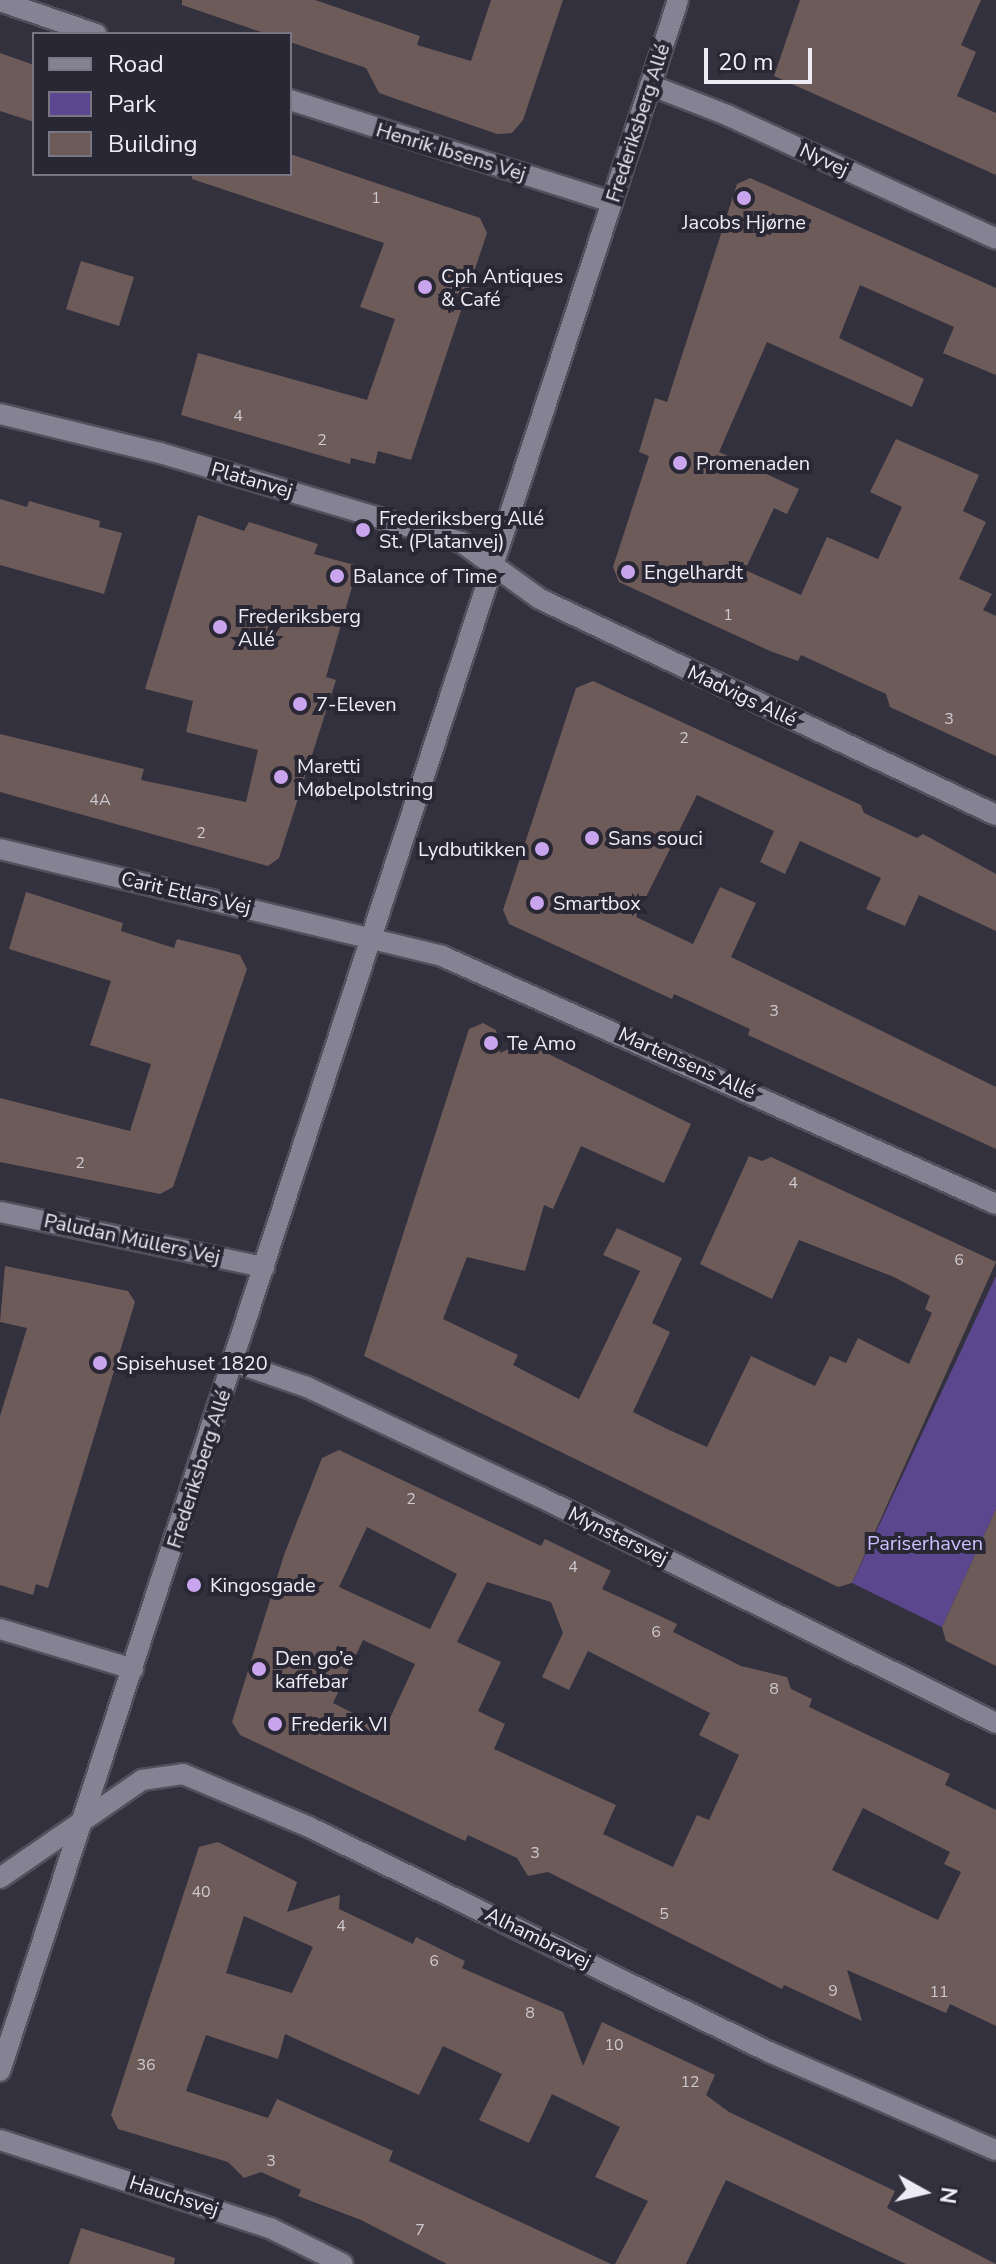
<!DOCTYPE html>
<html>
<head>
<meta charset="utf-8">
<style>
  body { margin:0 }
  #map { position:relative; width:996px; height:2264px; overflow:hidden; background:#34313f; font-family:"Nunito Sans",sans-serif }
  div>[style] { position:absolute }
  .green>* { inset:0; background:#5a478e }
  .building>* { inset:0; background:#6d5b59 }
  .roads { filter:drop-shadow(2px 0 #52505c) drop-shadow(-2px 0 #52505c) drop-shadow(0 2px #52505c) drop-shadow(0 -2px #52505c) }
  .minor>* { height:20px; margin:-10px; padding:0 10px; transform-origin:10px; border-radius:10px; background:#858393 }
  .dots>* { width:22px; height:22px; translate:-50% -50%; box-sizing:border-box; border:4px solid #2a2735; border-radius:50% }
  span { translate:-50% -50%; white-space:nowrap; text-align:center; line-height:1.15; -webkit-text-stroke:8px #2a2735; paint-order:stroke }
  .number-label { font-size:16px; color:#cdc8ce }
  .number-label span { -webkit-text-stroke-width:0 }
  .street-label { font-size:20px; color:#edecf5 }
  .poi-label { font-size:20px; color:#edecf5 }
  .left { translate:0 -50%; text-align:left }
  .right { translate:-100% -50%; text-align:right }
  .park-label { font-size:20px; color:#ccbffd }
  .legend { position:absolute; left:32px; top:32px; width:260px; height:144px; box-sizing:border-box; background:#2a2735; border:2px solid #787682; margin:0; padding:10px 14px; list-style:none; font-size:24px; color:#edecf5 }
  .legend li { display:flex; align-items:center; gap:16px; height:40px }
  .legend b { width:40px; border:2px solid #787682 }
  .north { position:absolute; left:884px; top:2152px; width:80px; height:80px; -webkit-text-stroke:6px #2a2735; paint-order:stroke; rotate:98deg; font-size:22px; font-weight:700; line-height:32px; text-align:center; color:#edecf5 }
  .north::after { content:''; display:block; margin:auto; width:28px; height:36px; background:#edecf5; clip-path:polygon(50% 0,100% 100%,50% 72%,0 100%) }
  .scale { position:absolute; left:704px; top:48px; width:108px; height:36px; box-sizing:border-box; border:4px solid #edecf5; border-top:0; padding-left:10px; font-size:24px; line-height:28px; white-space:nowrap; color:#edecf5; -webkit-text-stroke:6px #2a2735; paint-order:stroke }
</style>
</head>
<body>
<div id="map">
  <div class="green">
    <div style="clip-path:polygon(996px 1276px,996px 1509px,942px 1627px,852px 1583px)"></div>
  </div>
  <div class="building">
    <div style="clip-path:polygon(182px 0,315px 0,420px 36px,417px 45px,471px 61px,491px 0,563px 0,523px 120px,512px 133px,497px 134px,379px 93px,366px 68px,290px 42px,290px 34px,267px 34px,182px 5px)"></div>
    <div style="clip-path:polygon(800px 0,981px 0,961px 45px,976px 52px,957px 96px,996px 113px,996px 175px,774px 76px)"></div>
    <div style="clip-path:polygon(0 53px,34px 65px,34px 122px,0 111px)"></div>
    <div style="clip-path:polygon(290px 154px,480px 218px,487px 233px,411px 460px,378px 451px,375px 464px,351px 458px,350px 464px,181px 415px,198px 353px,367px 400px,395px 319px,360px 307px,384px 243px,192px 179px,192px 174px,290px 174px)"></div>
    <div style="clip-path:polygon(750px 178px,996px 288px,996px 375px,943px 353px,954px 327px,860px 285px,839px 338px,924px 379px,912px 407px,767px 342px,719px 452px,799px 489px,787px 514px,774px 508px,745px 570px,801px 595px,827px 537px,878px 559px,902px 507px,870px 492px,896px 439px,979px 475px,963px 511px,986px 522px,959px 579px,992px 594px,983px 610px,996px 616px,996px 756px,890px 707px,886px 694px,801px 655px,798px 661px,770px 651px,619px 582px,613px 567px,649px 456px,639px 452px,655px 398px,667px 402px,737px 184px)"></div>
    <div style="clip-path:polygon(81px 261px,134px 277px,119px 326px,66px 309px)"></div>
    <div style="clip-path:polygon(0 499px,27px 507px,29px 501px,100px 521px,99px 527px,122px 533px,104px 594px,0 565px)"></div>
    <div style="clip-path:polygon(198px 515px,244px 531px,249px 522px,318px 544px,314px 554px,358px 566px,326px 677px,336px 680px,279px 858px,268px 866px,0 792px,0 734px,144px 769px,141px 780px,246px 802px,258px 750px,186px 732px,193px 701px,145px 689px)"></div>
    <div style="clip-path:polygon(593px 681px,861px 805px,864px 813px,917px 838px,923px 834px,996px 874px,996px 931px,919px 895px,905px 926px,866px 909px,881px 878px,800px 841px,785px 874px,760px 862px,774px 831px,697px 795px,636px 917px,693px 944px,720px 887px,756px 903px,731px 957px,996px 1087px,996px 1149px,748px 1035px,750px 1029px,674px 994px,672px 999px,509px 924px,503px 910px,576px 688px)"></div>
    <div style="clip-path:polygon(26px 892px,123px 923px,121px 931px,174px 948px,177px 939px,240px 955px,247px 969px,173px 1187px,160px 1194px,0 1162px,0 1098px,130px 1131px,151px 1064px,90px 1045px,111px 981px,9px 949px)"></div>
    <div style="clip-path:polygon(483px 1023px,496px 1030px,500px 1053px,524px 1042px,691px 1124px,664px 1183px,581px 1146px,553px 1209px,544px 1205px,525px 1271px,467px 1257px,443px 1319px,518px 1355px,513px 1365px,579px 1399px,640px 1271px,603px 1255px,617px 1228px,682px 1258px,652px 1323px,670px 1332px,633px 1412px,667px 1429px,707px 1447px,751px 1356px,815px 1386px,830px 1356px,846px 1363px,858px 1338px,909px 1364px,932px 1313px,925px 1309px,930px 1296px,894px 1277px,799px 1240px,772px 1299px,700px 1264px,749px 1156px,762px 1161px,771px 1157px,996px 1262px,852px 1583px,838px 1587px,364px 1356px,469px 1029px)"></div>
    <div style="clip-path:polygon(5px 1266px,128px 1291px,135px 1302px,48px 1588px,36px 1584px,33px 1595px,0 1585px,0 1416px,27px 1328px,0 1322px)"></div>
    <div style="clip-path:polygon(evenodd,339px 1450px,541px 1546px,545px 1539px,611px 1571px,602px 1589px,677px 1624px,673px 1632px,741px 1666px,787px 1677px,791px 1689px,812px 1699px,809px 1707px,950px 1774px,945px 1785px,996px 1810px,996px 2026px,950px 2004px,946px 2013px,847px 1970px,862px 2021px,784px 1985px,782px 1989px,548px 1872px,528px 1876px,517px 1858px,468px 1835px,465px 1841px,240px 1735px,232px 1722px,284px 1555px,322px 1458px,339px 1450px,367px 1527px,457px 1574px,430px 1629px,339px 1587px,367px 1527px,339px 1450px,487px 1582px,551px 1602px,563px 1633px,542px 1677px,569px 1690px,588px 1651px,710px 1713px,699px 1735px,739px 1755px,709px 1820px,697px 1815px,673px 1867px,603px 1834px,616px 1805px,494px 1749px,505px 1724px,478px 1711px,501px 1662px,457px 1642px,487px 1582px,339px 1450px,363px 1640px,415px 1664px,385px 1729px,333px 1703px,363px 1640px,339px 1450px,863px 1808px,950px 1852px,944px 1864px,961px 1872px,938px 1920px,832px 1870px,863px 1808px)"></div>
    <div style="clip-path:polygon(996px 1509px,996px 1666px,946px 1641px,942px 1627px)"></div>
    <div style="clip-path:polygon(evenodd,218px 1842px,297px 1882px,287px 1912px,340px 1895px,339px 1909px,413px 1944px,416px 1937px,465px 1961px,462px 1968px,563px 2012px,583px 2066px,602px 2022px,715px 2075px,706px 2095px,729px 2112px,895px 2191px,887px 2208px,996px 2264px,906px 2264px,726px 2180px,686px 2264px,615px 2264px,648px 2201px,595px 2177px,620px 2127px,552px 2094px,529px 2143px,479px 2120px,502px 2074px,443px 2046px,419px 2095px,285px 2034px,278px 2059px,206px 2035px,186px 2091px,268px 2118px,277px 2099px,393px 2151px,389px 2161px,611px 2264px,447px 2264px,361px 2220px,298px 2196px,301px 2190px,261px 2172px,244px 2178px,228px 2162px,118px 2129px,111px 2115px,199px 1847px,218px 1842px,244px 1916px,313px 1947px,292px 1993px,226px 1973px,244px 1916px)"></div>
    <div style="clip-path:polygon(81px 2228px,175px 2258px,174px 2264px,69px 2264px)"></div>
  </div>
  <div class="roads">
    <div class="minor">
      <div style="left:0;top:1px;width:102px;rotate:19deg"></div>
      <div style="left:650px;top:85px;width:83px;rotate:21.3deg"></div>
      <div style="left:727px;top:115px;width:296px;rotate:24.7deg"></div>
      <div style="left:290px;top:100px;width:338px;rotate:17.6deg"></div>
      <div style="left:0;top:414px;width:165px;rotate:13.7deg"></div>
      <div style="left:160px;top:453px;width:314px;rotate:16.5deg"></div>
      <div style="left:461px;top:542px;width:97px;rotate:35.8deg"></div>
      <div style="left:540px;top:599px;width:505px;rotate:25.35deg"></div>
      <div style="left:0;top:849px;width:455px;rotate:13.6deg"></div>
      <div style="left:442px;top:956px;width:607px;rotate:24.12deg"></div>
      <div style="left:0;top:1212px;width:270px;rotate:11.8deg"></div>
      <div style="left:234px;top:1362px;width:77px;rotate:18.9deg"></div>
      <div style="left:307px;top:1387px;width:258px;rotate:25.3deg"></div>
      <div style="left:540px;top:1497px;width:509px;rotate:26.36deg"></div>
      <div style="left:0;top:1629px;width:139px;rotate:16.7deg"></div>
      <div style="left:0;top:1878px;width:173px;rotate:-34.6deg"></div>
      <div style="left:142px;top:1780px;width:41px;rotate:-8.3deg"></div>
      <div style="left:183px;top:1774px;width:137px;rotate:22.8deg"></div>
      <div style="left:309px;top:1827px;width:512px;rotate:26.06deg"></div>
      <div style="left:769px;top:2052px;width:247px;rotate:23.4deg"></div>
      <div style="left:0;top:2071px;width:2179px;rotate:-71.87deg"></div>
      <div style="left:0;top:2140px;width:284px;rotate:18.1deg"></div>
      <div style="left:270px;top:2228px;width:81px;rotate:26.3deg"></div>
    </div>
  </div>
  <div class="dots">
    <div style="left:744px;top:198px;background:#c9a5ee"></div>
    <div style="left:425px;top:287px;background:#c9a5ee"></div>
    <div style="left:680px;top:463px;background:#c9a5ee"></div>
    <div style="left:363px;top:530px;background:#c9a5ee"></div>
    <div style="left:628px;top:572px;background:#c9a5ee"></div>
    <div style="left:337px;top:576px;background:#c9a5ee"></div>
    <div style="left:220px;top:627px;background:#c9a5ee"></div>
    <div style="left:300px;top:704px;background:#c9a5ee"></div>
    <div style="left:281px;top:777px;background:#c9a5ee"></div>
    <div style="left:592px;top:838px;background:#c9a5ee"></div>
    <div style="left:542px;top:849px;background:#c9a5ee"></div>
    <div style="left:537px;top:903px;background:#c9a5ee"></div>
    <div style="left:491px;top:1043px;background:#c9a5ee"></div>
    <div style="left:100px;top:1363px;background:#c9a5ee"></div>
    <div style="left:194px;top:1585px;background:#c9a5ee"></div>
    <div style="left:259px;top:1669px;background:#c9a5ee"></div>
    <div style="left:275px;top:1724px;background:#c9a5ee"></div>
  </div>
  <div class="number-label">
    <span style="left:376px;top:198px">1</span>
    <span style="left:238px;top:416px">4</span>
    <span style="left:322px;top:440px">2</span>
    <span style="left:728px;top:615px">1</span>
    <span style="left:949px;top:719px">3</span>
    <span style="left:684px;top:738px">2</span>
    <span style="left:100px;top:800px">4A</span>
    <span style="left:201px;top:833px">2</span>
    <span style="left:774px;top:1011px">3</span>
    <span style="left:80px;top:1163px">2</span>
    <span style="left:793px;top:1183px">4</span>
    <span style="left:959px;top:1260px">6</span>
    <span style="left:411px;top:1499px">2</span>
    <span style="left:573px;top:1567px">4</span>
    <span style="left:656px;top:1632px">6</span>
    <span style="left:774px;top:1689px">8</span>
    <span style="left:535px;top:1853px">3</span>
    <span style="left:201px;top:1892px">40</span>
    <span style="left:664px;top:1914px">5</span>
    <span style="left:341px;top:1926px">4</span>
    <span style="left:434px;top:1961px">6</span>
    <span style="left:833px;top:1991px">9</span>
    <span style="left:939px;top:1992px">11</span>
    <span style="left:530px;top:2013px">8</span>
    <span style="left:614px;top:2045px">10</span>
    <span style="left:146px;top:2065px">36</span>
    <span style="left:690px;top:2082px">12</span>
    <span style="left:271px;top:2161px">3</span>
    <span style="left:420px;top:2230px">7</span>
  </div>
  <div class="street-label">
    <span style="left:638px;top:123px;rotate:-72deg">Frederiksberg Allé</span>
    <span style="left:451px;top:152px;rotate:17deg">Henrik Ibsens Vej</span>
    <span style="left:824px;top:160px;rotate:25deg">Nyvej</span>
    <span style="left:252px;top:480px;rotate:16deg">Platanvej</span>
    <span style="left:742px;top:696px;rotate:25deg">Madvigs Allé</span>
    <span style="left:186px;top:893px;rotate:13deg">Carit Etlars Vej</span>
    <span style="left:687px;top:1063px;rotate:24deg">Martensens Allé</span>
    <span style="left:132px;top:1239px;rotate:12deg">Paludan Müllers Vej</span>
    <span style="left:199px;top:1469px;rotate:-72deg">Frederiksberg Allé</span>
    <span style="left:618px;top:1536px;rotate:26deg">Mynstersvej</span>
    <span style="left:538px;top:1938px;rotate:26deg">Alhambravej</span>
    <span style="left:174px;top:2196px;rotate:18deg">Hauchsvej</span>
  </div>
  <div class="poi-label">
    <span style="left:744px;top:222px">Jacobs Hjørne</span>
    <span class="left" style="left:441px;top:288px">Cph Antiques<br>&amp; Café</span>
    <span class="left" style="left:696px;top:463px">Promenaden</span>
    <span class="left" style="left:379px;top:530px">Frederiksberg Allé<br>St. (Platanvej)</span>
    <span class="left" style="left:644px;top:572px">Engelhardt</span>
    <span class="left" style="left:353px;top:576px">Balance of Time</span>
    <span class="left" style="left:238px;top:628px">Frederiksberg<br>Allé</span>
    <span class="left" style="left:316px;top:704px">7-Eleven</span>
    <span class="left" style="left:297px;top:778px">Maretti<br>Møbelpolstring</span>
    <span class="left" style="left:608px;top:838px">Sans souci</span>
    <span class="right" style="left:526px;top:849px">Lydbutikken</span>
    <span class="left" style="left:553px;top:903px">Smartbox</span>
    <span class="left" style="left:507px;top:1043px">Te Amo</span>
    <span class="left" style="left:116px;top:1363px">Spisehuset 1820</span>
    <span class="left" style="left:210px;top:1585px">Kingosgade</span>
    <span class="left" style="left:275px;top:1670px">Den go’e<br>kaffebar</span>
    <span class="left" style="left:291px;top:1724px">Frederik VI</span>
  </div>
  <div class="park-label">
    <span style="left:925px;top:1543px">Pariserhaven</span>
  </div>
  <ul class="legend">
  <li><b style="height:10px;background:#858393"></b>Road</li>
  <li><b style="height:22px;background:#5a478e"></b>Park</li>
  <li><b style="height:22px;background:#6d5b59"></b>Building</li>
  </ul>
  <div class="north">N</div>
  <div class="scale">20 m</div>
</div>
</body>
</html>
